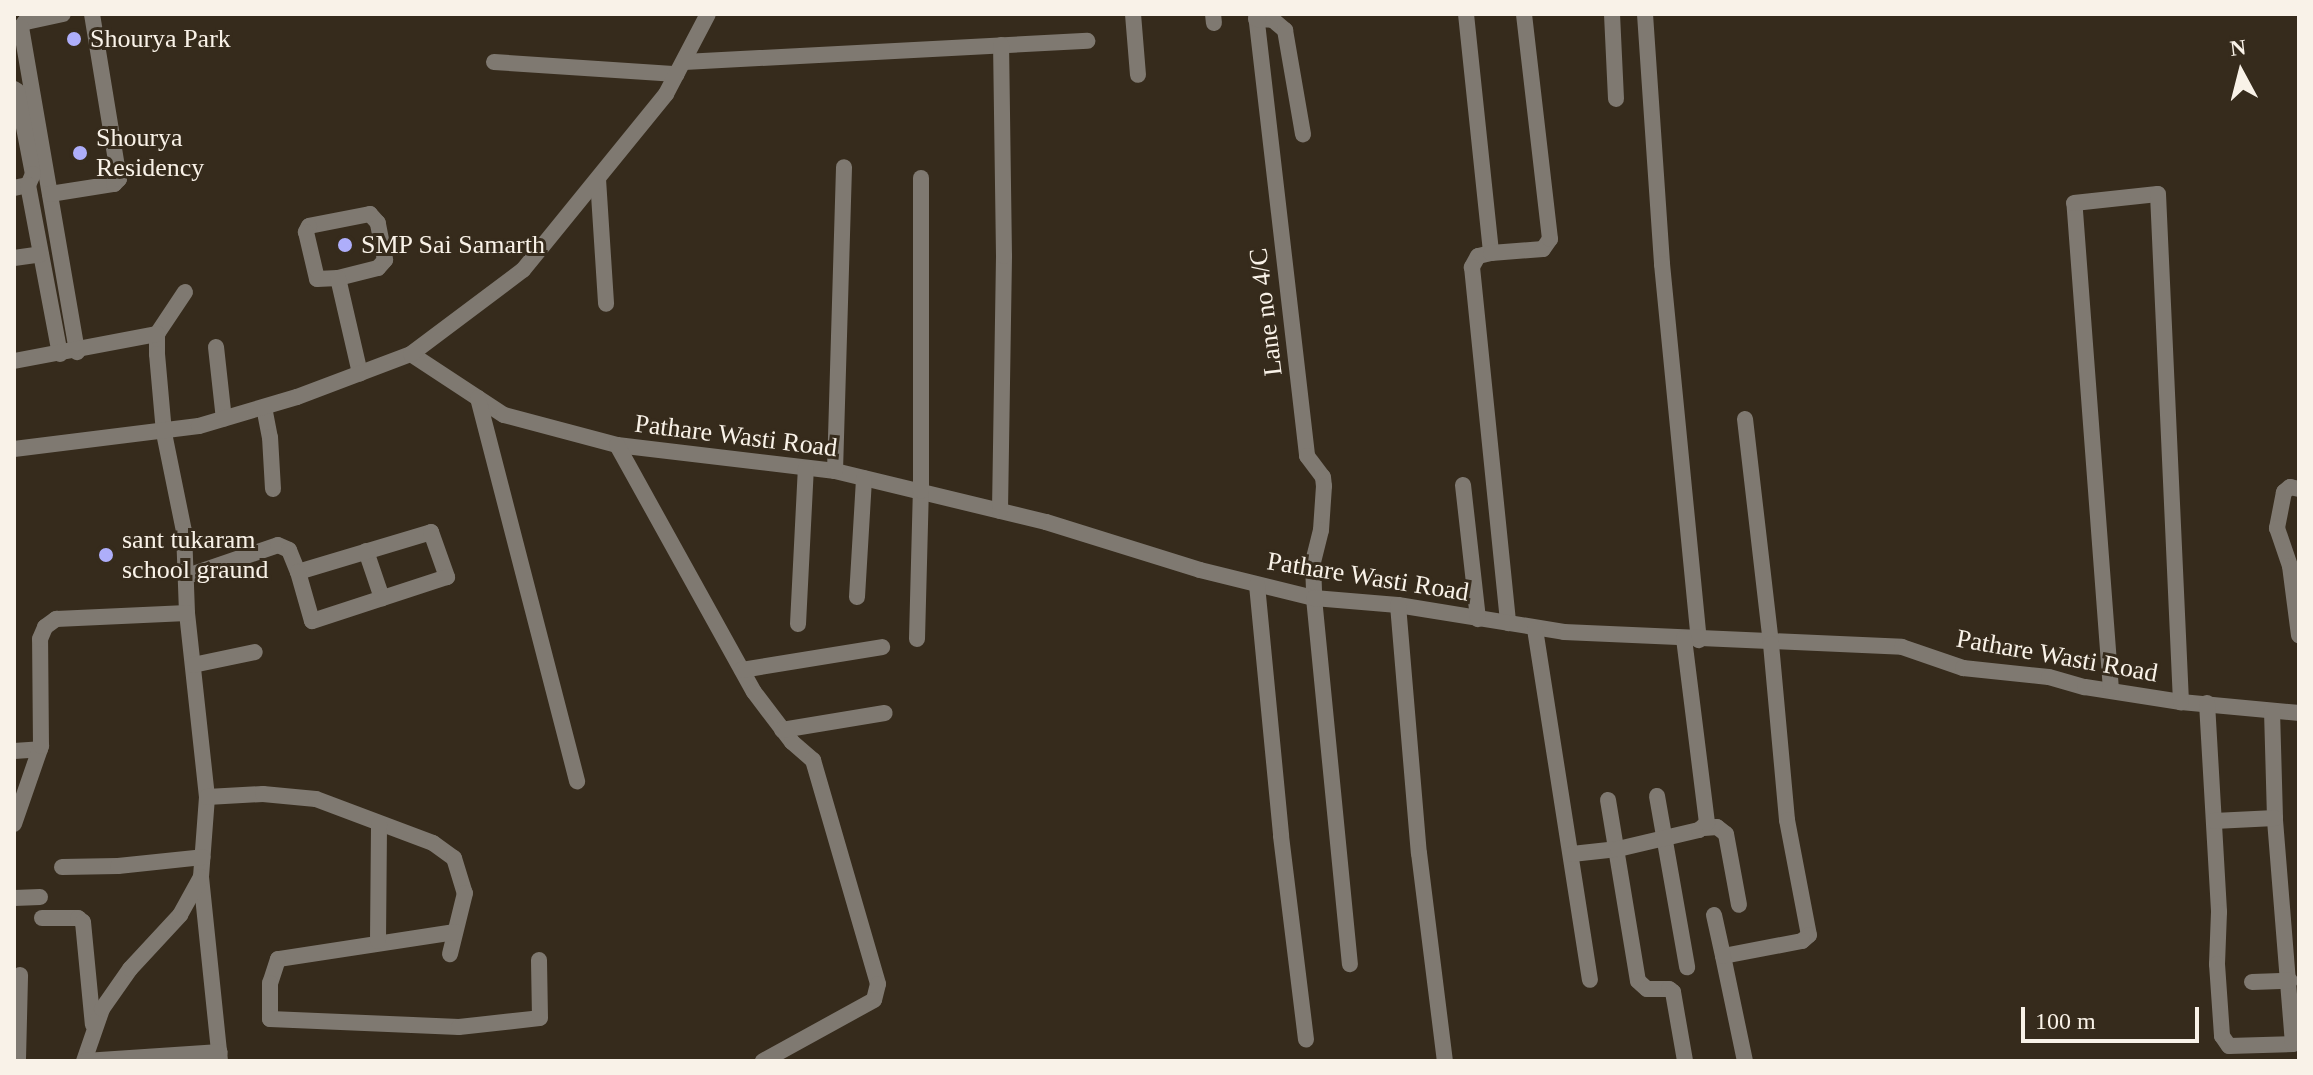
<!DOCTYPE html>
<html>
<head>
<meta charset="utf-8">
<style>
  body { margin:0 }
  #map { position:relative; width:2313px; height:1075px; overflow:hidden; background:#362b1c; font-family:Georgia,serif }
  div>[style] { position:absolute }
  .minor>* { height:16px; margin:-8px; padding:0 8px; transform-origin:8px; border-radius:8px; background:#7f7971 }
  .dots>* { width:22px; height:22px; translate:-50% -50%; box-sizing:border-box; border:4px solid #362b1c; border-radius:50% }
  span { translate:-50% -50%; white-space:nowrap; text-align:center; line-height:1.15; -webkit-text-stroke:6px #362b1c; paint-order:stroke }
  .poi-label { font-size:26px; color:#f9f2e8 }
  .left { translate:0 -50%; text-align:left }
  .street-label { font-size:26px; color:#f9f2e8 }
  .frame { position:absolute; inset:0; border:16px solid #f9f2e8; pointer-events:none }
  .north { position:absolute; left:2201px; top:32px; width:80px; height:80px; -webkit-text-stroke:6px #362b1c; paint-order:stroke; rotate:353deg; font-size:22px; font-weight:700; line-height:32px; text-align:center; color:#f9f2e8 }
  .north::after { content:''; display:block; margin:auto; width:28px; height:36px; background:#f9f2e8; clip-path:polygon(50% 0,100% 100%,50% 72%,0 100%) }
  .scale { position:absolute; left:2021px; top:1007px; width:178px; height:36px; box-sizing:border-box; border:4px solid #f9f2e8; border-top:0; padding-left:10px; font-size:24px; line-height:28px; white-space:nowrap; color:#f9f2e8; -webkit-text-stroke:6px #362b1c; paint-order:stroke }
</style>
</head>
<body>
<div id="map">
  <div class="minor">
    <div style="left:63px;top:14px;width:39px;rotate:168deg"></div>
    <div style="left:25px;top:22px;width:6px;rotate:129deg"></div>
    <div style="left:21px;top:27px;width:330px;rotate:80.2deg"></div>
    <div style="left:1133px;top:14px;width:61px;rotate:85.3deg"></div>
    <div style="left:1213px;top:14px;width:9px;rotate:84deg"></div>
    <div style="left:1256px;top:14px;width:445px;rotate:83.4deg"></div>
    <div style="left:1307px;top:456px;width:26px;rotate:53deg"></div>
    <div style="left:1323px;top:477px;width:9px;rotate:84deg"></div>
    <div style="left:1324px;top:486px;width:44px;rotate:93.9deg"></div>
    <div style="left:1321px;top:530px;width:33px;rotate:104deg"></div>
    <div style="left:1313px;top:562px;width:36px;rotate:88deg"></div>
    <div style="left:1314px;top:598px;width:368px;rotate:84.4deg"></div>
    <div style="left:1466px;top:14px;width:240px;rotate:84deg"></div>
    <div style="left:1491px;top:253px;width:13px;rotate:167deg"></div>
    <div style="left:1478px;top:256px;width:13px;rotate:119deg"></div>
    <div style="left:1472px;top:267px;width:358px;rotate:84.2deg"></div>
    <div style="left:1612px;top:14px;width:85px;rotate:87.3deg"></div>
    <div style="left:1645px;top:14px;width:251px;rotate:86.1deg"></div>
    <div style="left:1662px;top:264px;width:378px;rotate:84.4deg"></div>
    <div style="left:1256px;top:19px;width:17px;rotate:3deg"></div>
    <div style="left:1273px;top:20px;width:16px;rotate:40deg"></div>
    <div style="left:1285px;top:30px;width:106px;rotate:80.2deg"></div>
    <div style="left:494px;top:62px;width:183px;rotate:3.8deg"></div>
    <div style="left:684px;top:62px;width:404px;rotate:-3deg"></div>
    <div style="left:14px;top:89px;width:4px;rotate:34deg"></div>
    <div style="left:17px;top:91px;width:85px;rotate:79.1deg"></div>
    <div style="left:33px;top:174px;width:12px;rotate:114deg"></div>
    <div style="left:28px;top:185px;width:14px;rotate:168deg"></div>
    <div style="left:598px;top:179px;width:125px;rotate:86.3deg"></div>
    <div style="left:28px;top:185px;width:172px;rotate:79.3deg"></div>
    <div style="left:50px;top:194px;width:65px;rotate:-8.9deg"></div>
    <div style="left:114px;top:184px;width:7px;rotate:-45deg"></div>
    <div style="left:119px;top:179px;width:167px;rotate:-99.3deg"></div>
    <div style="left:1491px;top:253px;width:52px;rotate:-4.4deg"></div>
    <div style="left:1543px;top:249px;width:12px;rotate:-55deg"></div>
    <div style="left:1550px;top:239px;width:226px;rotate:-96.6deg"></div>
    <div style="left:14px;top:258px;width:27px;rotate:-8deg"></div>
    <div style="left:338px;top:278px;width:41px;rotate:-14deg"></div>
    <div style="left:378px;top:268px;width:11px;rotate:-49deg"></div>
    <div style="left:385px;top:260px;width:38px;rotate:-101deg"></div>
    <div style="left:378px;top:223px;width:12px;rotate:-132deg"></div>
    <div style="left:370px;top:214px;width:62px;rotate:168.9deg"></div>
    <div style="left:309px;top:226px;width:7px;rotate:117deg"></div>
    <div style="left:306px;top:232px;width:48px;rotate:76.8deg"></div>
    <div style="left:317px;top:279px;width:21px;rotate:-3deg"></div>
    <div style="left:338px;top:278px;width:98px;rotate:77deg"></div>
    <div style="left:185px;top:292px;width:50px;rotate:123.7deg"></div>
    <div style="left:157px;top:334px;width:20px;rotate:90deg"></div>
    <div style="left:157px;top:354px;width:79px;rotate:84.9deg"></div>
    <div style="left:164px;top:433px;width:100px;rotate:78.5deg"></div>
    <div style="left:184px;top:531px;width:82px;rotate:87.9deg"></div>
    <div style="left:187px;top:613px;width:185px;rotate:83.8deg"></div>
    <div style="left:207px;top:797px;width:80px;rotate:94.3deg"></div>
    <div style="left:201px;top:877px;width:185px;rotate:84.1deg"></div>
    <div style="left:216px;top:347px;width:72px;rotate:83.7deg"></div>
    <div style="left:411px;top:354px;width:111px;rotate:33.3deg"></div>
    <div style="left:504px;top:415px;width:117px;rotate:14.9deg"></div>
    <div style="left:617px;top:445px;width:220px;rotate:6.8deg"></div>
    <div style="left:835px;top:471px;width:217px;rotate:13.6deg"></div>
    <div style="left:1046px;top:522px;width:161px;rotate:17.3deg"></div>
    <div style="left:1200px;top:570px;width:117px;rotate:13.8deg"></div>
    <div style="left:1314px;top:598px;width:84px;rotate:4.8deg"></div>
    <div style="left:1398px;top:605px;width:168px;rotate:9.2deg"></div>
    <div style="left:1564px;top:632px;width:338px;rotate:2.5deg"></div>
    <div style="left:1902px;top:647px;width:65px;rotate:19deg"></div>
    <div style="left:1963px;top:668px;width:86px;rotate:6deg"></div>
    <div style="left:2049px;top:677px;width:37px;rotate:16deg"></div>
    <div style="left:2085px;top:687px;width:97px;rotate:8.9deg"></div>
    <div style="left:2181px;top:702px;width:119px;rotate:5.3deg"></div>
    <div style="left:14px;top:361px;width:146px;rotate:-10.7deg"></div>
    <div style="left:478px;top:398px;width:396px;rotate:75.5deg"></div>
    <div style="left:264px;top:407px;width:31px;rotate:79deg"></div>
    <div style="left:270px;top:437px;width:52px;rotate:86.7deg"></div>
    <div style="left:1745px;top:419px;width:226px;rotate:83.4deg"></div>
    <div style="left:1771px;top:644px;width:177px;rotate:84.8deg"></div>
    <div style="left:1787px;top:820px;width:117px;rotate:79.2deg"></div>
    <div style="left:1809px;top:935px;width:9px;rotate:139deg"></div>
    <div style="left:1802px;top:941px;width:80px;rotate:169.2deg"></div>
    <div style="left:1723px;top:956px;width:107px;rotate:78.2deg"></div>
    <div style="left:617px;top:445px;width:282px;rotate:61deg"></div>
    <div style="left:754px;top:692px;width:63px;rotate:52.8deg"></div>
    <div style="left:792px;top:742px;width:28px;rotate:41deg"></div>
    <div style="left:813px;top:760px;width:233px;rotate:73.8deg"></div>
    <div style="left:878px;top:984px;width:16px;rotate:104deg"></div>
    <div style="left:874px;top:1000px;width:127px;rotate:151.2deg"></div>
    <div style="left:14px;top:449px;width:186px;rotate:-7.1deg"></div>
    <div style="left:199px;top:426px;width:102px;rotate:-16.5deg"></div>
    <div style="left:297px;top:397px;width:122px;rotate:-20.7deg"></div>
    <div style="left:411px;top:354px;width:140px;rotate:-36.9deg"></div>
    <div style="left:523px;top:270px;width:227px;rotate:-50.9deg"></div>
    <div style="left:666px;top:94px;width:90px;rotate:-62.3deg"></div>
    <div style="left:835px;top:471px;width:304px;rotate:-88.3deg"></div>
    <div style="left:1463px;top:485px;width:135px;rotate:83.6deg"></div>
    <div style="left:2299px;top:489px;width:9px;rotate:-167deg"></div>
    <div style="left:2290px;top:487px;width:8px;rotate:140deg"></div>
    <div style="left:2284px;top:492px;width:37px;rotate:101deg"></div>
    <div style="left:2277px;top:528px;width:40px;rotate:71.1deg"></div>
    <div style="left:2290px;top:566px;width:70px;rotate:82.6deg"></div>
    <div style="left:1000px;top:511px;width:255px;rotate:-89.1deg"></div>
    <div style="left:1004px;top:256px;width:211px;rotate:-90.8deg"></div>
    <div style="left:366px;top:551px;width:50px;rotate:71.2deg"></div>
    <div style="left:187px;top:576px;width:96px;rotate:-18.8deg"></div>
    <div style="left:278px;top:545px;width:12px;rotate:24deg"></div>
    <div style="left:289px;top:550px;width:24px;rotate:68deg"></div>
    <div style="left:298px;top:572px;width:139px;rotate:-16.7deg"></div>
    <div style="left:431px;top:532px;width:48px;rotate:70.4deg"></div>
    <div style="left:447px;top:577px;width:142px;rotate:161.9deg"></div>
    <div style="left:312px;top:621px;width:51px;rotate:-105.9deg"></div>
    <div style="left:1257px;top:585px;width:252px;rotate:84.5deg"></div>
    <div style="left:1281px;top:836px;width:205px;rotate:83deg"></div>
    <div style="left:857px;top:597px;width:119px;rotate:-86.6deg"></div>
    <div style="left:1398px;top:605px;width:249px;rotate:85.2deg"></div>
    <div style="left:1419px;top:853px;width:210px;rotate:82.9deg"></div>
    <div style="left:798px;top:624px;width:156px;rotate:-87.1deg"></div>
    <div style="left:1535px;top:629px;width:355px;rotate:81.1deg"></div>
    <div style="left:917px;top:639px;width:148px;rotate:-88.5deg"></div>
    <div style="left:921px;top:491px;width:313px;rotate:-90deg"></div>
    <div style="left:193px;top:665px;width:63px;rotate:-11.8deg"></div>
    <div style="left:742px;top:670px;width:142px;rotate:-9.3deg"></div>
    <div style="left:2111px;top:690px;width:488px;rotate:-94.3deg"></div>
    <div style="left:2074px;top:203px;width:84px;rotate:-6.1deg"></div>
    <div style="left:2158px;top:194px;width:509px;rotate:87.41deg"></div>
    <div style="left:2207px;top:703px;width:209px;rotate:86.7deg"></div>
    <div style="left:2219px;top:912px;width:52px;rotate:92.2deg"></div>
    <div style="left:2217px;top:964px;width:72px;rotate:86deg"></div>
    <div style="left:2222px;top:1036px;width:12px;rotate:55deg"></div>
    <div style="left:2229px;top:1046px;width:64px;rotate:-1.8deg"></div>
    <div style="left:2293px;top:1044px;width:227px;rotate:-94.6deg"></div>
    <div style="left:2275px;top:818px;width:107px;rotate:-91.6deg"></div>
    <div style="left:782px;top:730px;width:104px;rotate:-9.4deg"></div>
    <div style="left:14px;top:751px;width:26px;rotate:-4deg"></div>
    <div style="left:1657px;top:796px;width:174px;rotate:80deg"></div>
    <div style="left:207px;top:797px;width:56px;rotate:-3.1deg"></div>
    <div style="left:263px;top:794px;width:53px;rotate:5.4deg"></div>
    <div style="left:316px;top:799px;width:125px;rotate:20.6deg"></div>
    <div style="left:433px;top:843px;width:26px;rotate:36deg"></div>
    <div style="left:454px;top:858px;width:37px;rotate:73deg"></div>
    <div style="left:465px;top:893px;width:63px;rotate:103.8deg"></div>
    <div style="left:1608px;top:800px;width:183px;rotate:80.6deg"></div>
    <div style="left:1638px;top:981px;width:12px;rotate:42deg"></div>
    <div style="left:1647px;top:989px;width:22px"></div>
    <div style="left:1669px;top:989px;width:5px;rotate:37deg"></div>
    <div style="left:1673px;top:992px;width:70px;rotate:80.1deg"></div>
    <div style="left:2214px;top:821px;width:61px;rotate:-2.8deg"></div>
    <div style="left:14px;top:824px;width:83px;rotate:-70.9deg"></div>
    <div style="left:41px;top:746px;width:107px;rotate:-90.5deg"></div>
    <div style="left:40px;top:639px;width:13px;rotate:-67deg"></div>
    <div style="left:45px;top:627px;width:14px;rotate:-36deg"></div>
    <div style="left:56px;top:619px;width:131px;rotate:-2.6deg"></div>
    <div style="left:1704px;top:828px;width:13px;rotate:-4deg"></div>
    <div style="left:1717px;top:827px;width:11px;rotate:38deg"></div>
    <div style="left:1726px;top:834px;width:72px;rotate:79.6deg"></div>
    <div style="left:1572px;top:854px;width:46px;rotate:-6.2deg"></div>
    <div style="left:1618px;top:849px;width:83px;rotate:-13.2deg"></div>
    <div style="left:1699px;top:830px;width:11px;rotate:-41deg"></div>
    <div style="left:1707px;top:823px;width:186px;rotate:-97.1deg"></div>
    <div style="left:62px;top:867px;width:56px;rotate:-1deg"></div>
    <div style="left:118px;top:866px;width:85px;rotate:-6deg"></div>
    <div style="left:14px;top:898px;width:26px;rotate:-2deg"></div>
    <div style="left:1714px;top:915px;width:42px;rotate:77.6deg"></div>
    <div style="left:42px;top:918px;width:36px"></div>
    <div style="left:78px;top:918px;width:6px;rotate:39deg"></div>
    <div style="left:83px;top:922px;width:103px;rotate:84.5deg"></div>
    <div style="left:455px;top:932px;width:179px;rotate:171.3deg"></div>
    <div style="left:278px;top:959px;width:25px;rotate:108deg"></div>
    <div style="left:270px;top:983px;width:36px;rotate:90deg"></div>
    <div style="left:270px;top:1019px;width:189px;rotate:2.4deg"></div>
    <div style="left:459px;top:1027px;width:81px;rotate:-6.3deg"></div>
    <div style="left:540px;top:1018px;width:58px;rotate:-91deg"></div>
    <div style="left:378px;top:941px;width:117px;rotate:-89.5deg"></div>
    <div style="left:2252px;top:982px;width:38px;rotate:-2deg"></div>
    <div style="left:18px;top:1059px;width:84px;rotate:-88.6deg"></div>
    <div style="left:84px;top:1061px;width:55px;rotate:-70.9deg"></div>
    <div style="left:102px;top:1009px;width:49px;rotate:-55deg"></div>
    <div style="left:130px;top:969px;width:74px;rotate:-47.2deg"></div>
    <div style="left:180px;top:915px;width:43px;rotate:-61.1deg"></div>
    <div style="left:85px;top:1061px;width:135px;rotate:-3.8deg"></div>
  </div>
  <div class="dots">
    <div style="left:74px;top:39px;background:#aeaefa"></div>
    <div style="left:80px;top:153px;background:#aeaefa"></div>
    <div style="left:345px;top:245px;background:#aeaefa"></div>
    <div style="left:106px;top:555px;background:#aeaefa"></div>
  </div>
  <div class="poi-label">
    <span class="left" style="left:90px;top:39px">Shourya Park</span>
    <span class="left" style="left:96px;top:153px">Shourya<br>Residency</span>
    <span class="left" style="left:361px;top:245px">SMP Sai Samarth</span>
    <span class="left" style="left:122px;top:555px">sant tukaram<br>school graund</span>
  </div>
  <div class="street-label">
    <span style="left:1266px;top:312px;rotate:-97deg">Lane no 4/C</span>
    <span style="left:736px;top:436px;rotate:7deg">Pathare Wasti Road</span>
    <span style="left:1368px;top:577px;rotate:9deg">Pathare Wasti Road</span>
    <span style="left:2057px;top:656px;rotate:10deg">Pathare Wasti Road</span>
  </div>
  <div class="frame"></div>
  <div class="north">N</div>
  <div class="scale">100 m</div>
</div>
</body>
</html>
